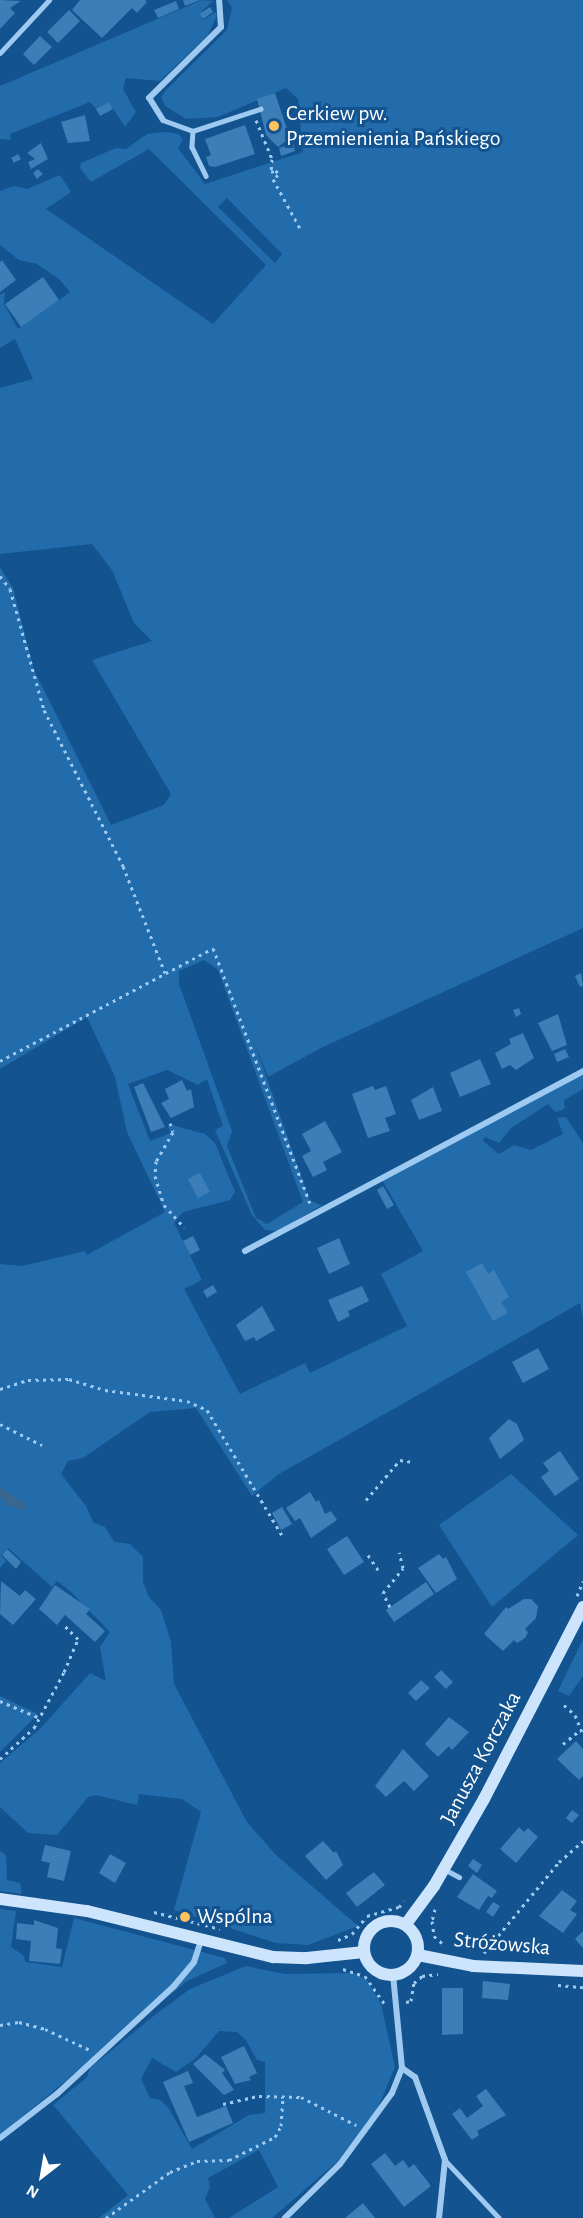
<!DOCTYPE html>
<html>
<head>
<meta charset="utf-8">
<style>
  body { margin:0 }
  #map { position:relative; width:583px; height:2218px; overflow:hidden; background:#13538f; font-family:"Alegreya Sans",sans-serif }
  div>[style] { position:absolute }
  .green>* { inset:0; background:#226cac }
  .water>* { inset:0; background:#386792 }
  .building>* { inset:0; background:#3c7eb8 }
  .path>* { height:3px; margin-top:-1.5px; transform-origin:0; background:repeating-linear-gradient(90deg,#9ecaf1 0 3px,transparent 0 7.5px) }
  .lane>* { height:4.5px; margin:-2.25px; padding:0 2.25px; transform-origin:2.25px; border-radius:2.25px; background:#9ecaf1 }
  .street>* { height:6px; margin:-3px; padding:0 3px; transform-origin:3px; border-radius:3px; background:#9ecaf1 }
  .secondary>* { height:12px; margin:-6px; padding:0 6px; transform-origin:6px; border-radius:6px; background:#cce5fc }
  .secondary>.ring { margin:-6px; padding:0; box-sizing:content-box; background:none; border:12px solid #cce5fc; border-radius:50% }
  .dots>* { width:16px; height:16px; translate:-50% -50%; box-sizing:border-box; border:3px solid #13538f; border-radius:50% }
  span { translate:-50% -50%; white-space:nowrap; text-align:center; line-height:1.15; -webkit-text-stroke:6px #13538f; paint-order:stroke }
  .poi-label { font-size:22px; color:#fff }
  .left { translate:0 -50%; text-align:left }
  .street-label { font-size:22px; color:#fff }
  .north { position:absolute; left:12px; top:2146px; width:60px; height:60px; -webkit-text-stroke:4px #13538f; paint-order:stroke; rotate:211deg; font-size:16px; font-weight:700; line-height:24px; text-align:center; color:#fff }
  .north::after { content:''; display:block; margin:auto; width:21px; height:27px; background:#fff; clip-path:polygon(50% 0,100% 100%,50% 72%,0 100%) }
</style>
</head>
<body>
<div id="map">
  <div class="green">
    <div style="clip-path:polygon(202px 0,213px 1px,199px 14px,203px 20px,216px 12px,217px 16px,208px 35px,160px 81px,126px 78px,123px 89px,136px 112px,125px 127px,109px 102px,96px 109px,90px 102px,10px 134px,11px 140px,0 139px,0 86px)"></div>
    <div style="clip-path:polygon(evenodd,227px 0,583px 0,583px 928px,323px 1047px,268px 1077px,253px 1039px,310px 1201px,322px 1205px,278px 1231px,265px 1230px,252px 1215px,215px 1130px,223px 1126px,207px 1079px,198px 1085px,167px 1070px,128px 1084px,150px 1141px,171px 1133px,168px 1127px,172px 1125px,205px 1134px,215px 1143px,235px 1192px,230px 1200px,183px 1212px,174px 1223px,202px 1280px,184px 1289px,240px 1394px,305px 1363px,310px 1373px,407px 1326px,381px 1274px,423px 1251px,382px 1180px,583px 1073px,583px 1089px,564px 1100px,565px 1108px,560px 1111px,555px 1112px,548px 1104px,511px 1128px,499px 1143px,485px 1137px,483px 1141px,499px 1154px,514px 1145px,531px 1150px,563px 1134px,557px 1118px,566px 1117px,583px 1143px,583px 1318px,580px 1303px,279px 1474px,252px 1496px,196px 1408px,150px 1412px,83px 1458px,68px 1461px,61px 1474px,86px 1506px,93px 1522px,105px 1527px,114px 1542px,130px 1544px,143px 1557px,143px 1582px,149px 1597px,161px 1610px,171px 1642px,174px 1684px,247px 1822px,276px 1855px,358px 1926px,308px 1945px,276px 1943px,174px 1910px,201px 1812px,182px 1799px,139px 1794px,137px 1805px,96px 1795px,88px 1797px,57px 1835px,28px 1833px,0 1807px,0 1763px,40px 1729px,90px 1673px,106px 1681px,100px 1647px,110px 1632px,70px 1591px,57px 1581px,52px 1587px,8px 1548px,1px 1555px,6px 1561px,0 1568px,0 1264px,22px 1266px,85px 1251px,87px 1255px,165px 1212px,127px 1132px,115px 1077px,87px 1017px,0 1069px,0 567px,13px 588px,34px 670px,111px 825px,164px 805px,171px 794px,92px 660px,152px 641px,134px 623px,112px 570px,92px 544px,0 554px,0 388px,33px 379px,15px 339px,0 348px,0 295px,5px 292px,4px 304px,18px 329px,70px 292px,59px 279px,37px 264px,19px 260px,0 245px,0 191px,14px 186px,27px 189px,60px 175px,71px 192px,46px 209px,213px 324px,266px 265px,149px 149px,91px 182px,80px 168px,81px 163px,116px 148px,126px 149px,147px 134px,165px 132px,179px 134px,183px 140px,178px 148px,205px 184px,303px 152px,298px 99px,286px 88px,218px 117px,186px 119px,165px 106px,161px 97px,167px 89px,227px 30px,232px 8px,227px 0,227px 198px,282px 254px,275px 263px,218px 207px,227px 198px,227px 0,204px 960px,218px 970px,303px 1202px,267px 1224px,256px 1218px,227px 1146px,232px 1131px,179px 984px,179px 971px,204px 960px)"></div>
    <div style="clip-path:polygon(511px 1474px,578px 1535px,492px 1607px,439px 1525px)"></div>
    <div style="clip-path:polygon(583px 1639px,583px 1676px,569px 1696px,558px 1691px)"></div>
    <div style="clip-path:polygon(0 1696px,38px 1714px,0 1752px)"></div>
    <div style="clip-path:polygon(0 1851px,6px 1855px,7px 1880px,20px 1883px,22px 1894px,0 1891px)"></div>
    <div style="clip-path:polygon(0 1909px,16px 1911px,11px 1947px,23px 1955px,26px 1962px,62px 1967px,74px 1918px,225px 1958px,227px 1963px,187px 1981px,0 2135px)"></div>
    <div style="clip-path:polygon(evenodd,246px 1966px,285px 1974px,354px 1973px,368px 1981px,381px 2004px,395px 2067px,378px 2108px,337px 2162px,272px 2218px,229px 2218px,278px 2187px,259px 2150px,208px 2178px,210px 2187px,205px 2199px,215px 2218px,99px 2218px,128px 2195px,53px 2105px,87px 2077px,90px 2068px,156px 2014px,190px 1989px,246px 1966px,219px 2031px,237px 2032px,245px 2039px,257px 2060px,265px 2062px,265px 2113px,249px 2115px,192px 2149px,168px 2107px,160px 2100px,150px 2098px,141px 2079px,152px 2058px,176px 2072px,196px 2058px,219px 2031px)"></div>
  </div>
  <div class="water">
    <div style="clip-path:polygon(0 1487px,25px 1503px,25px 1511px,6px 1505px,0 1497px)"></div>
  </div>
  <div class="building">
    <div style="clip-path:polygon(0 0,21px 1px,10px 8px,15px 13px,0 29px)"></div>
    <div style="clip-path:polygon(80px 0,145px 0,147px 2px,137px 13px,132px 8px,102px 38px,72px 10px)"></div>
    <div style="clip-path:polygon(183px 0,200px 0,185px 6px)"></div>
    <div style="clip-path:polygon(176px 1px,179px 9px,158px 18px,154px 10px)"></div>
    <div style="clip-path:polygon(210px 7px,213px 12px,203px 19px,199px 14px)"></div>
    <div style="clip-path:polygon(69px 10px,80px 21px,58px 43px,47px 32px)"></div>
    <div style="clip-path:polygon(40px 36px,52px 47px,34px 65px,23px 54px)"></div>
    <div style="clip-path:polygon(275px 93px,290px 138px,278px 147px,266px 135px,257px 99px)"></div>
    <div style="clip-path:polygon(109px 102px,113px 109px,100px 116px,96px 109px)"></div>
    <div style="clip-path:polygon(85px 115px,90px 141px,68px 143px,61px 122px)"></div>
    <div style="clip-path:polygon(245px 125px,255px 154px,215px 167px,209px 166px,206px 157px,211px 155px,205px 139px)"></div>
    <div style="clip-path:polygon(41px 143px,48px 159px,31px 169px,28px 162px,35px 159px,27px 153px)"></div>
    <div style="clip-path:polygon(293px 144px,295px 151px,281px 156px,279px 148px)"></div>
    <div style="clip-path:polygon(18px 154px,21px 159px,14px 163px,11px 158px)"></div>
    <div style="clip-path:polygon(38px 169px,43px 174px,37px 179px,33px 173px)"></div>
    <div style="clip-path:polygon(2px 260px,16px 280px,0 292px,0 262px)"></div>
    <div style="clip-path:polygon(43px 277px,59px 300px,21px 327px,5px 304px)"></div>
    <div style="clip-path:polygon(581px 973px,583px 986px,580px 987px,575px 976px)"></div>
    <div style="clip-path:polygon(519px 1008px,521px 1014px,516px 1017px,513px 1010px)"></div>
    <div style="clip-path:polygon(558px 1014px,567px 1045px,552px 1051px,538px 1023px)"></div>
    <div style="clip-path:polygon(523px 1033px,534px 1058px,516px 1070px,510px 1065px,502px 1069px,495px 1053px,511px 1044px,509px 1039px)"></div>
    <div style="clip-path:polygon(565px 1049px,569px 1057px,557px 1062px,554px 1054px)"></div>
    <div style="clip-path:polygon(480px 1059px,491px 1084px,460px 1097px,450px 1073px)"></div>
    <div style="clip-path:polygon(182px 1080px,187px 1091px,191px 1089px,194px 1107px,171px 1118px,161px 1103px,169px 1099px,165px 1089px)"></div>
    <div style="clip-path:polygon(143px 1083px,165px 1127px,151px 1132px,134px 1087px)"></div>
    <div style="clip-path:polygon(373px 1086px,375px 1090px,386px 1086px,396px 1114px,385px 1118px,390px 1131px,368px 1138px,352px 1094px)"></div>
    <div style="clip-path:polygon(433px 1087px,442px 1111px,419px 1120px,411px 1100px)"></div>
    <div style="clip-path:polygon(325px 1121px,342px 1152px,323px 1162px,327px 1170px,313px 1177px,302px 1156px,311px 1151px,302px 1134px)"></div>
    <div style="clip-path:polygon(200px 1173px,210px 1192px,198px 1198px,188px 1179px)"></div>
    <div style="clip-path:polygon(383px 1186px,394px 1205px,387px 1209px,377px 1190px)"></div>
    <div style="clip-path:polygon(193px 1236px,200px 1250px,190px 1255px,183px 1241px)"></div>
    <div style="clip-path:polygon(339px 1238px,350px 1264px,329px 1274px,317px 1248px)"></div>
    <div style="clip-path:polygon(482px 1263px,488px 1274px,494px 1270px,509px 1297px,501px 1302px,508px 1313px,493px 1321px,466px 1272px)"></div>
    <div style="clip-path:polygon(213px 1285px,217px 1292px,207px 1298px,203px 1291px)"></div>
    <div style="clip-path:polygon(362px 1286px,369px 1301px,348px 1311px,350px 1316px,338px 1322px,328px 1300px)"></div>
    <div style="clip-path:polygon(262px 1306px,275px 1330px,256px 1341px,254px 1337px,245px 1341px,236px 1325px)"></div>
    <div style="clip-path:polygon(538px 1348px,549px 1369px,523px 1383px,512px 1362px)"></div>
    <div style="clip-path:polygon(509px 1419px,517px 1424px,524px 1440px,500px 1459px,489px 1438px)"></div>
    <div style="clip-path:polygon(560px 1451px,579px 1479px,555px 1496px,541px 1477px,549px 1471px,543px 1463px)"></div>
    <div style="clip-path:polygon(310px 1492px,316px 1502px,319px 1500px,325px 1514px,331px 1511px,337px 1520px,311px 1538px,300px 1518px,295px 1521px,286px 1508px)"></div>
    <div style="clip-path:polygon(282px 1507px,292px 1524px,281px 1530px,272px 1513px)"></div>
    <div style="clip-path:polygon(347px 1536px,364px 1562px,344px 1575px,327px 1549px)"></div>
    <div style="clip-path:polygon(7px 1549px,21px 1562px,16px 1569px,2px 1555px)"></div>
    <div style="clip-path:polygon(439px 1554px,443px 1559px,446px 1557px,457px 1579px,436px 1593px,418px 1568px)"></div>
    <div style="clip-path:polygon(1px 1581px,20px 1596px,25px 1590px,36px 1599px,13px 1625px,0 1614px)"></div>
    <div style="clip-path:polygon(426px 1582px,434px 1594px,394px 1622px,386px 1610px)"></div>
    <div style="clip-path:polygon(55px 1585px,90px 1609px,86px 1614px,105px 1631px,95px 1642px,65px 1615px,57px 1625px,39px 1609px)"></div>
    <div style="clip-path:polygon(524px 1599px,531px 1599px,538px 1606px,536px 1618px,525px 1629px,528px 1632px,525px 1638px,517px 1643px,514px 1640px,503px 1651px,484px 1634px,506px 1607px,508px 1609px)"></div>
    <div style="clip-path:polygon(441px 1670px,453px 1682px,446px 1689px,434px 1677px)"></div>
    <div style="clip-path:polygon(421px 1680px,430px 1688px,416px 1701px,408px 1693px)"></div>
    <div style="clip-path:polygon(449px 1717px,469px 1732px,452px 1750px,449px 1746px,438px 1757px,425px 1744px)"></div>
    <div style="clip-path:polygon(576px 1741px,583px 1749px,583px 1776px,579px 1780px,557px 1759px)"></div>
    <div style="clip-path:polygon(403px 1749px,429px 1776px,414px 1791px,404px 1781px,386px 1797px,375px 1786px)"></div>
    <div style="clip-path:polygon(572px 1810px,579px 1815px,572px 1823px,566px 1818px)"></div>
    <div style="clip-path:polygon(519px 1827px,524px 1832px,528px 1828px,538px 1837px,516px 1863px,500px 1849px)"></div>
    <div style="clip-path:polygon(323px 1841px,334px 1853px,336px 1851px,343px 1865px,326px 1880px,305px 1856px)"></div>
    <div style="clip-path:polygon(45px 1845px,71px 1851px,64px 1881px,47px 1877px,50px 1863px,41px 1861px)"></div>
    <div style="clip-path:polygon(110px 1854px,126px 1863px,115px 1883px,99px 1873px)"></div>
    <div style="clip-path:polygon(473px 1859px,482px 1865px,477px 1873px,468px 1866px)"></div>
    <div style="clip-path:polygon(374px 1872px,385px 1885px,357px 1907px,346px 1893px)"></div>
    <div style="clip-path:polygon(473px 1874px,497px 1891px,492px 1898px,488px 1896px,479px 1910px,457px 1897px)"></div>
    <div style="clip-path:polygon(562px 1890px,577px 1901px,570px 1910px,577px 1914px,563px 1933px,539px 1916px)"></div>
    <div style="clip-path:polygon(493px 1902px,500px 1906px,493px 1917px,486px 1912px)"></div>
    <div style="clip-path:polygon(34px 1920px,58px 1928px,56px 1948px,62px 1949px,60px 1964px,29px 1961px,31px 1941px,16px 1939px,17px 1923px,34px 1925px)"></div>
    <div style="clip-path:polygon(583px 1931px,583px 1948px,575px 1939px)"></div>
    <div style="clip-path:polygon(483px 1981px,510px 1984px,508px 2000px,482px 1998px)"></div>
    <div style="clip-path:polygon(442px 1988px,463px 1988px,463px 2034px,442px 2035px)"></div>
    <div style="clip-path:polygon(244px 2046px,257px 2073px,249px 2077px,251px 2080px,235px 2084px,221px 2057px)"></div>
    <div style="clip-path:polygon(205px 2054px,225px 2070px,222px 2073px,234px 2090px,224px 2095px,193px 2064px)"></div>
    <div style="clip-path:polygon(188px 2071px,193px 2083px,184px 2086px,197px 2117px,226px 2106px,233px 2123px,189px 2142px,163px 2082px)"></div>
    <div style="clip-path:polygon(486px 2089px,506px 2115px,477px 2131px,479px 2135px,472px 2140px,452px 2114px,460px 2108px,467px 2118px,483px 2106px,476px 2096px)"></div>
    <div style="clip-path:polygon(385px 2153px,395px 2166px,403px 2160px,409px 2168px,414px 2164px,431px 2186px,404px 2207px,371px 2164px)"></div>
    <div style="clip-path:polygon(363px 2203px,375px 2218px,345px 2218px)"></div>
  </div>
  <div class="path">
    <div style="left:256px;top:120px;width:42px;rotate:67.7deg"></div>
    <div style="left:272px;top:159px;width:13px;rotate:94deg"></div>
    <div style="left:271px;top:172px;width:5px;rotate:-22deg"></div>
    <div style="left:276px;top:170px;width:5px;rotate:68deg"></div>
    <div style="left:278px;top:175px;width:6px;rotate:141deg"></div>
    <div style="left:273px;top:179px;width:60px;rotate:61.3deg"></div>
    <div style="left:0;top:576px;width:16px;rotate:52deg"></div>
    <div style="left:10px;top:589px;width:126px;rotate:74.3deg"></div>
    <div style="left:44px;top:710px;width:175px;rotate:63.1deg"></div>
    <div style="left:123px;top:866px;width:115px;rotate:68.6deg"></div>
    <div style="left:0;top:1061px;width:241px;rotate:-27.9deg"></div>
    <div style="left:213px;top:948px;width:274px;rotate:69.2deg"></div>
    <div style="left:170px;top:1123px;width:9px;rotate:72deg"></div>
    <div style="left:173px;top:1132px;width:34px;rotate:120deg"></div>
    <div style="left:156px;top:1161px;width:15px;rotate:94deg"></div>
    <div style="left:155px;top:1176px;width:30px;rotate:73deg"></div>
    <div style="left:164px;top:1205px;width:30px;rotate:48deg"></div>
    <div style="left:0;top:1389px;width:29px;rotate:-18deg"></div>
    <div style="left:28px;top:1380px;width:41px;rotate:-1.4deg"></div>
    <div style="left:69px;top:1379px;width:38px;rotate:17deg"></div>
    <div style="left:105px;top:1390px;width:83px;rotate:7.6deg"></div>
    <div style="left:187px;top:1401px;width:22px;rotate:24deg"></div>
    <div style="left:207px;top:1410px;width:148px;rotate:59.1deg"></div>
    <div style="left:0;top:1424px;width:47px;rotate:26.6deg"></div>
    <div style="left:366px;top:1500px;width:52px;rotate:-49.6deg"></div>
    <div style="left:400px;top:1460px;width:12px;rotate:9deg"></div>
    <div style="left:368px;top:1555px;width:18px;rotate:56deg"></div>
    <div style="left:577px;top:1596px;width:16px;rotate:-68deg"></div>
    <div style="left:390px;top:1607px;width:16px;rotate:-117deg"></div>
    <div style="left:383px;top:1593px;width:32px;rotate:-51deg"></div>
    <div style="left:403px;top:1568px;width:16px;rotate:-104deg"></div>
    <div style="left:0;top:1701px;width:43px;rotate:23deg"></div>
    <div style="left:564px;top:1705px;width:15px;rotate:42deg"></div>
    <div style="left:575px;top:1715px;width:22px;rotate:68deg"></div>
    <div style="left:563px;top:1744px;width:21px;rotate:-39deg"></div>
    <div style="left:0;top:1759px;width:46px;rotate:-42.4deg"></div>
    <div style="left:34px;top:1728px;width:64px;rotate:-61.8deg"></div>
    <div style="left:64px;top:1672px;width:36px;rotate:-67deg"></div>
    <div style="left:78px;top:1639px;width:20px;rotate:-135deg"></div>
    <div style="left:435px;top:1909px;width:12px;rotate:104deg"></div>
    <div style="left:432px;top:1921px;width:15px;rotate:82deg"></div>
    <div style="left:434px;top:1936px;width:13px;rotate:42deg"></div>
    <div style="left:154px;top:1912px;width:68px;rotate:14.4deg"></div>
    <div style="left:338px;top:1940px;width:15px;rotate:-23deg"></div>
    <div style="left:352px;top:1934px;width:23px;rotate:-50deg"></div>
    <div style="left:367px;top:1916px;width:33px;rotate:-16deg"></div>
    <div style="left:399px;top:1907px;width:8px;rotate:-50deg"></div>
    <div style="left:484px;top:1953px;width:118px;rotate:-50.5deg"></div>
    <div style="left:559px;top:1862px;width:32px;rotate:-41deg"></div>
    <div style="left:343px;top:1969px;width:23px;rotate:18deg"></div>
    <div style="left:365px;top:1976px;width:35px;rotate:55deg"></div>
    <div style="left:558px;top:1985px;width:25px;rotate:5deg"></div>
    <div style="left:406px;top:2002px;width:5px;rotate:-11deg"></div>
    <div style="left:411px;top:2001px;width:18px;rotate:-81deg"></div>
    <div style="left:414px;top:1983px;width:11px;rotate:-41deg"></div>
    <div style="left:422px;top:1976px;width:16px;rotate:-7deg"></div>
    <div style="left:0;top:2025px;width:19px;rotate:-9deg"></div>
    <div style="left:19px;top:2022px;width:27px;rotate:15deg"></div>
    <div style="left:45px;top:2029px;width:50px;rotate:25deg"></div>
    <div style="left:223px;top:2104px;width:37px;rotate:-13deg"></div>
    <div style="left:259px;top:2096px;width:42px;rotate:1.4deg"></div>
    <div style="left:301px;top:2097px;width:62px;rotate:27deg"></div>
    <div style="left:106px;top:2218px;width:79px;rotate:-35.7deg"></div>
    <div style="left:170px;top:2172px;width:29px;rotate:-22deg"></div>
    <div style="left:197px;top:2161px;width:32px;rotate:-2deg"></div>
    <div style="left:229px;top:2160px;width:51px;rotate:-26.6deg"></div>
    <div style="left:275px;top:2137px;width:13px;rotate:-61deg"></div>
    <div style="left:281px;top:2126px;width:30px;rotate:-86deg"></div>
  </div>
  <div class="lane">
    <div style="left:0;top:53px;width:72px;rotate:-47.2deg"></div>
    <div style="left:163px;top:120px;width:32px;rotate:20deg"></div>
    <div style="left:193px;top:131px;width:71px;rotate:-18.2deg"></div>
    <div style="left:193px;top:131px;width:16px;rotate:94deg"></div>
    <div style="left:192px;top:147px;width:32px;rotate:64deg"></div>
    <div style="left:446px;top:1870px;width:15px;rotate:28deg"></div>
    <div style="left:445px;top:2160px;width:79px;rotate:47deg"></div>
  </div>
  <div class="street">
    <div style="left:163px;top:120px;width:26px;rotate:-122deg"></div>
    <div style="left:149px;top:98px;width:101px;rotate:-44.6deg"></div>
    <div style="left:221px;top:27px;width:27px;rotate:-94deg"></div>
    <div style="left:245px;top:1251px;width:383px;rotate:-28deg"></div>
    <div style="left:402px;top:2068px;width:16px;rotate:35deg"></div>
    <div style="left:415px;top:2077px;width:88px;rotate:70.1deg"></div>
    <div style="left:445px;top:2160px;width:58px;rotate:95.9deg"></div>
    <div style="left:0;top:2138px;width:72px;rotate:-37.7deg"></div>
    <div style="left:57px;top:2094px;width:159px;rotate:-42.7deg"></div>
    <div style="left:174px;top:1986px;width:31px;rotate:-50deg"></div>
    <div style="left:194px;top:1962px;width:23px;rotate:-72deg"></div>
    <div style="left:285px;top:2218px;width:77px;rotate:-44.5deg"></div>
    <div style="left:340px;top:2164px;width:88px;rotate:-53.8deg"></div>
    <div style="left:392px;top:2093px;width:27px;rotate:-68deg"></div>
    <div style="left:402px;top:2068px;width:93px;rotate:-95.5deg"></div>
  </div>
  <div class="secondary">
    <div style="left:0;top:1899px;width:88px;rotate:7.9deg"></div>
    <div style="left:87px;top:1911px;width:192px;rotate:13.9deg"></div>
    <div style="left:273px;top:1957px;width:34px;rotate:2deg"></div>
    <div style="left:307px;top:1958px;width:57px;rotate:-6deg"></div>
    <div class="ring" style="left:364px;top:1921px;width:42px;height:42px"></div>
    <div style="left:406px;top:1924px;width:47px;rotate:-53.6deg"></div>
    <div style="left:434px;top:1886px;width:100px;rotate:-60.1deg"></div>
    <div style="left:484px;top:1799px;width:216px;rotate:-62.7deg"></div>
    <div style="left:418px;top:1955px;width:56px;rotate:11.3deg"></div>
    <div style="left:473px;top:1966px;width:110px;rotate:2.6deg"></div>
  </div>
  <div class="dots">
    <div style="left:274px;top:126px;background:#ffc35e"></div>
    <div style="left:185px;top:1917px;background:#ffc35e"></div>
  </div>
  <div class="poi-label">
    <span class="left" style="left:286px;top:126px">Cerkiew pw.<br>Przemienienia Pańskiego</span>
    <span class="left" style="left:197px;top:1917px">Wspólna</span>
  </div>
  <div class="street-label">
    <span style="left:481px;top:1758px;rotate:-62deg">Janusza Korczaka</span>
    <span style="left:502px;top:1944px;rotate:5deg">Stróżowska</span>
  </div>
  <div class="north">N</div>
</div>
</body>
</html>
